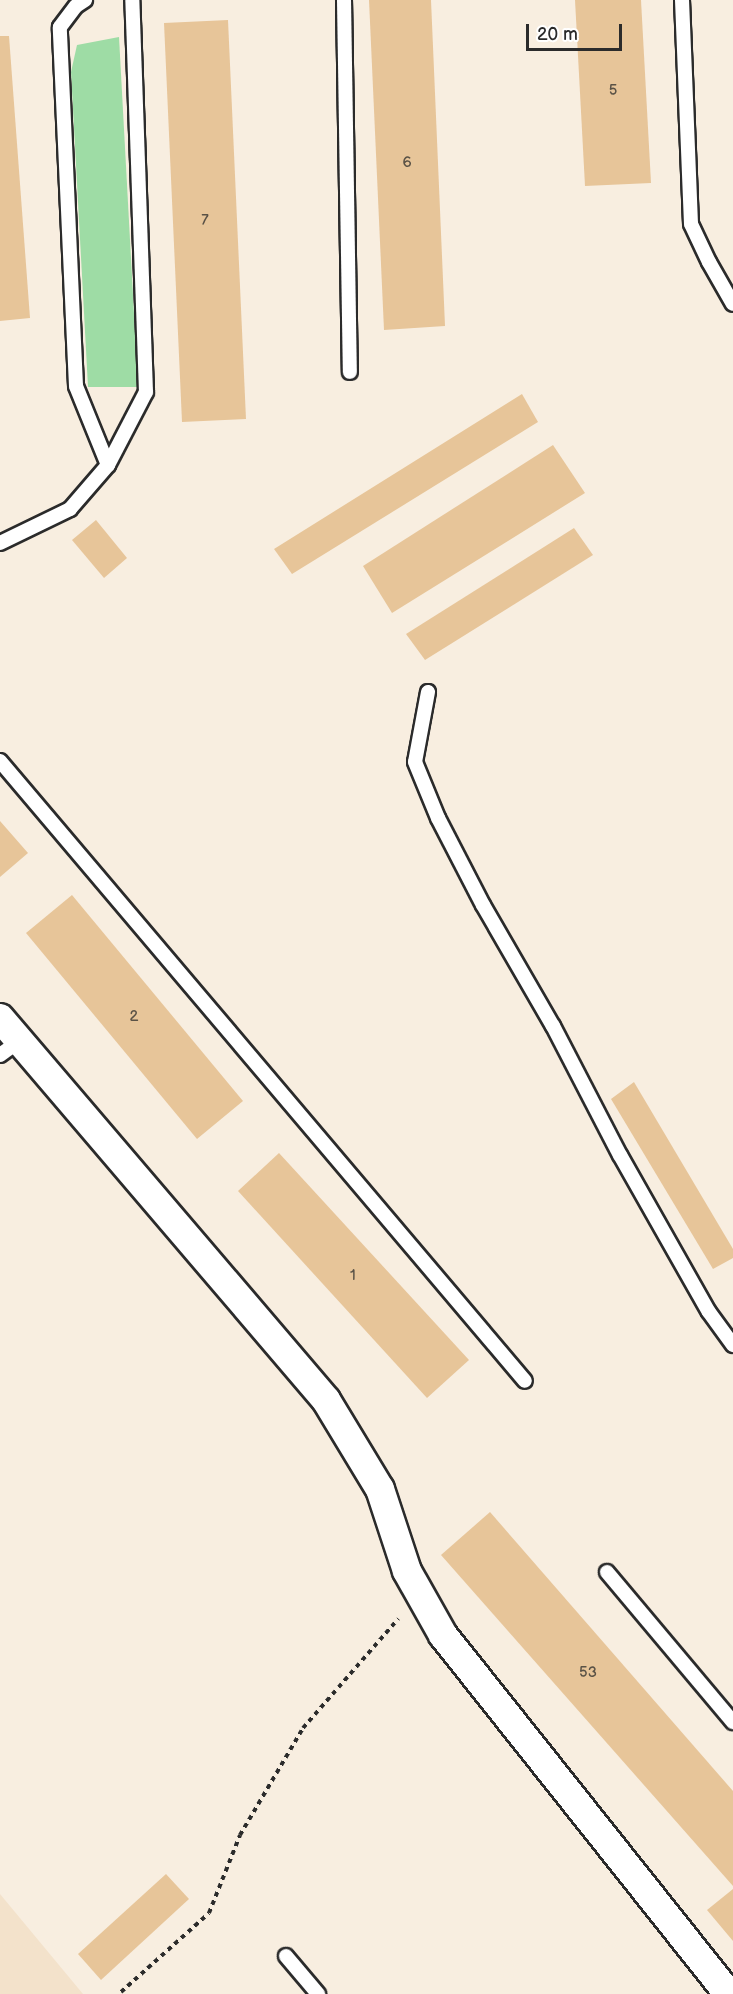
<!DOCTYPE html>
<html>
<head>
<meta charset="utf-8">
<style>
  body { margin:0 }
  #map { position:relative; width:733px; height:1994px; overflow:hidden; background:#f8eee0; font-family:"Balsamiq Sans",sans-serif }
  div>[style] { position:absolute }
  .built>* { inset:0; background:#f3e2cb }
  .green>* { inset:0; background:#9edca5 }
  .building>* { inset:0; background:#e7c599 }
  .path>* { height:4px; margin-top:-2px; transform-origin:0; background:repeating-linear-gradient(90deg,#2b2b2b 0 4.5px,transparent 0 9px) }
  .roads { filter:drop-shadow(2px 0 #2b2b2b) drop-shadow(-2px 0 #2b2b2b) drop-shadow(0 2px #2b2b2b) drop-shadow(0 -2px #2b2b2b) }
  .service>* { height:14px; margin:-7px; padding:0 7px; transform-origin:7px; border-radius:7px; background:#fff }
  .minor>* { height:28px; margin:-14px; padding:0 14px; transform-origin:14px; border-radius:14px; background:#fff }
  span { translate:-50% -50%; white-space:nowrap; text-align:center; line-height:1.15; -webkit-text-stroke:4.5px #fff; paint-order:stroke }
  .number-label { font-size:15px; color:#5a5246 }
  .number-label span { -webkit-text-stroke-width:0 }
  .scale { position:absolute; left:526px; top:24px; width:96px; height:27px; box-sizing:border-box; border:3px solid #2b2b2b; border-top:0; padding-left:8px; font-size:18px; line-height:21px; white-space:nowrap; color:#2b2b2b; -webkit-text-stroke:4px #fff; paint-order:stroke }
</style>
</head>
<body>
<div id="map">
  <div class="built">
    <div style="clip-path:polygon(0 1894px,83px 1994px,0 1994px)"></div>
  </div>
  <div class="green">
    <div style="clip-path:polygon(119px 37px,138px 387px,88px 387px,71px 72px,77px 45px)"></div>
  </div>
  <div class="building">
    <div style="clip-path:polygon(369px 0,431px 0,445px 326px,384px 330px)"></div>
    <div style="clip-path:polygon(575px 0,641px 0,651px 183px,585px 186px)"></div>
    <div style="clip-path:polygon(228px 20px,246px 419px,182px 422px,164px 23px)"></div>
    <div style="clip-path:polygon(0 36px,9px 36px,30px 318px,0 321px)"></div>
    <div style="clip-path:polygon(522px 394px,538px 422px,292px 574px,274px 549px)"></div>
    <div style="clip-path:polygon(553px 445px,585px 493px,392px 613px,363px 566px)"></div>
    <div style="clip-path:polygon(96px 520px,127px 558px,104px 578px,72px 540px)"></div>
    <div style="clip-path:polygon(574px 528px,593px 555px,425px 660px,406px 634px)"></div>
    <div style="clip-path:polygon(0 821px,28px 853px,0 877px)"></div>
    <div style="clip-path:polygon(72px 895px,243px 1101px,197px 1139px,26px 933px)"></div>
    <div style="clip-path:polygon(634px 1082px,733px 1249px,733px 1258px,713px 1269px,611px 1099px)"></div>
    <div style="clip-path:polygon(279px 1153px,469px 1360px,427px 1398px,238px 1191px)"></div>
    <div style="clip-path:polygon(490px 1512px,733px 1791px,733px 1886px,441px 1555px)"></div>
    <div style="clip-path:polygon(166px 1874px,189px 1899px,101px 1980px,78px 1954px)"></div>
    <div style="clip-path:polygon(733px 1889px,733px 1941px,707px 1910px)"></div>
  </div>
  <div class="path">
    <div style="left:121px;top:1992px;width:118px;rotate:-41.9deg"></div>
    <div style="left:209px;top:1913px;width:84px;rotate:-68.3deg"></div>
    <div style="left:240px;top:1835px;width:124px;rotate:-59.5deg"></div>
    <div style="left:303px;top:1728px;width:145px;rotate:-48.9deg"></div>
  </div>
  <div class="roads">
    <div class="service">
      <div style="left:344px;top:0;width:372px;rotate:89.1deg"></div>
      <div style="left:682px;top:0;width:224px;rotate:87.7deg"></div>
      <div style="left:691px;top:224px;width:42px;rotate:64.7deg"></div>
      <div style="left:709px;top:262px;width:48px;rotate:60.3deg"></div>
      <div style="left:108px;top:465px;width:82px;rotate:-62.5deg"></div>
      <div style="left:146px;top:392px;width:392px;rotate:-92deg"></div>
      <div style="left:0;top:543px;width:78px;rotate:-25.9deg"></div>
      <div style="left:70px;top:509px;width:58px;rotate:-49.2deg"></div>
      <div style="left:108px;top:465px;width:85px;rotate:-112.1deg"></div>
      <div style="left:76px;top:386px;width:359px;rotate:-92.6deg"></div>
      <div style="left:60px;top:27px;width:26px;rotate:-53deg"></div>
      <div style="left:76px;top:6px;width:11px;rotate:-34deg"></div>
      <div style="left:428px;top:692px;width:71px;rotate:100.5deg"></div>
      <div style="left:415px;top:762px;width:61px;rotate:67.7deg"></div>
      <div style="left:438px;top:818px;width:98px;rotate:62.7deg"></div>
      <div style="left:483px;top:905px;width:140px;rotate:60deg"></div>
      <div style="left:553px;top:1026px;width:145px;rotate:62.6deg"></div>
      <div style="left:620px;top:1155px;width:180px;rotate:60.5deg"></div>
      <div style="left:709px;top:1312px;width:41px;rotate:54deg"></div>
      <div style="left:0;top:761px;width:812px;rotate:49.74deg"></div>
      <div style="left:0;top:1055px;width:24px;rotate:-36deg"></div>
      <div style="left:607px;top:1572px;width:196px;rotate:50deg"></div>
      <div style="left:286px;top:1956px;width:50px;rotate:49.9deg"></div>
    </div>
    <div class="minor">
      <div style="left:0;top:1018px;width:502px;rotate:49.52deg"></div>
      <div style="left:326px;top:1400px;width:104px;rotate:58.8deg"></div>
      <div style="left:380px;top:1489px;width:86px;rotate:71.8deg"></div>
      <div style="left:407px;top:1571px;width:73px;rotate:60.6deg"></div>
      <div style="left:443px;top:1635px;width:459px;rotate:51.5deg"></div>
    </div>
  </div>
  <div class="number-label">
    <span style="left:613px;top:91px">5</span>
    <span style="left:407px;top:163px">6</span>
    <span style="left:205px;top:221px">7</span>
    <span style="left:134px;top:1017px">2</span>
    <span style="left:353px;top:1276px">1</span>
    <span style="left:588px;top:1673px">53</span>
  </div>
  <div class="scale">20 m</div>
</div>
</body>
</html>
